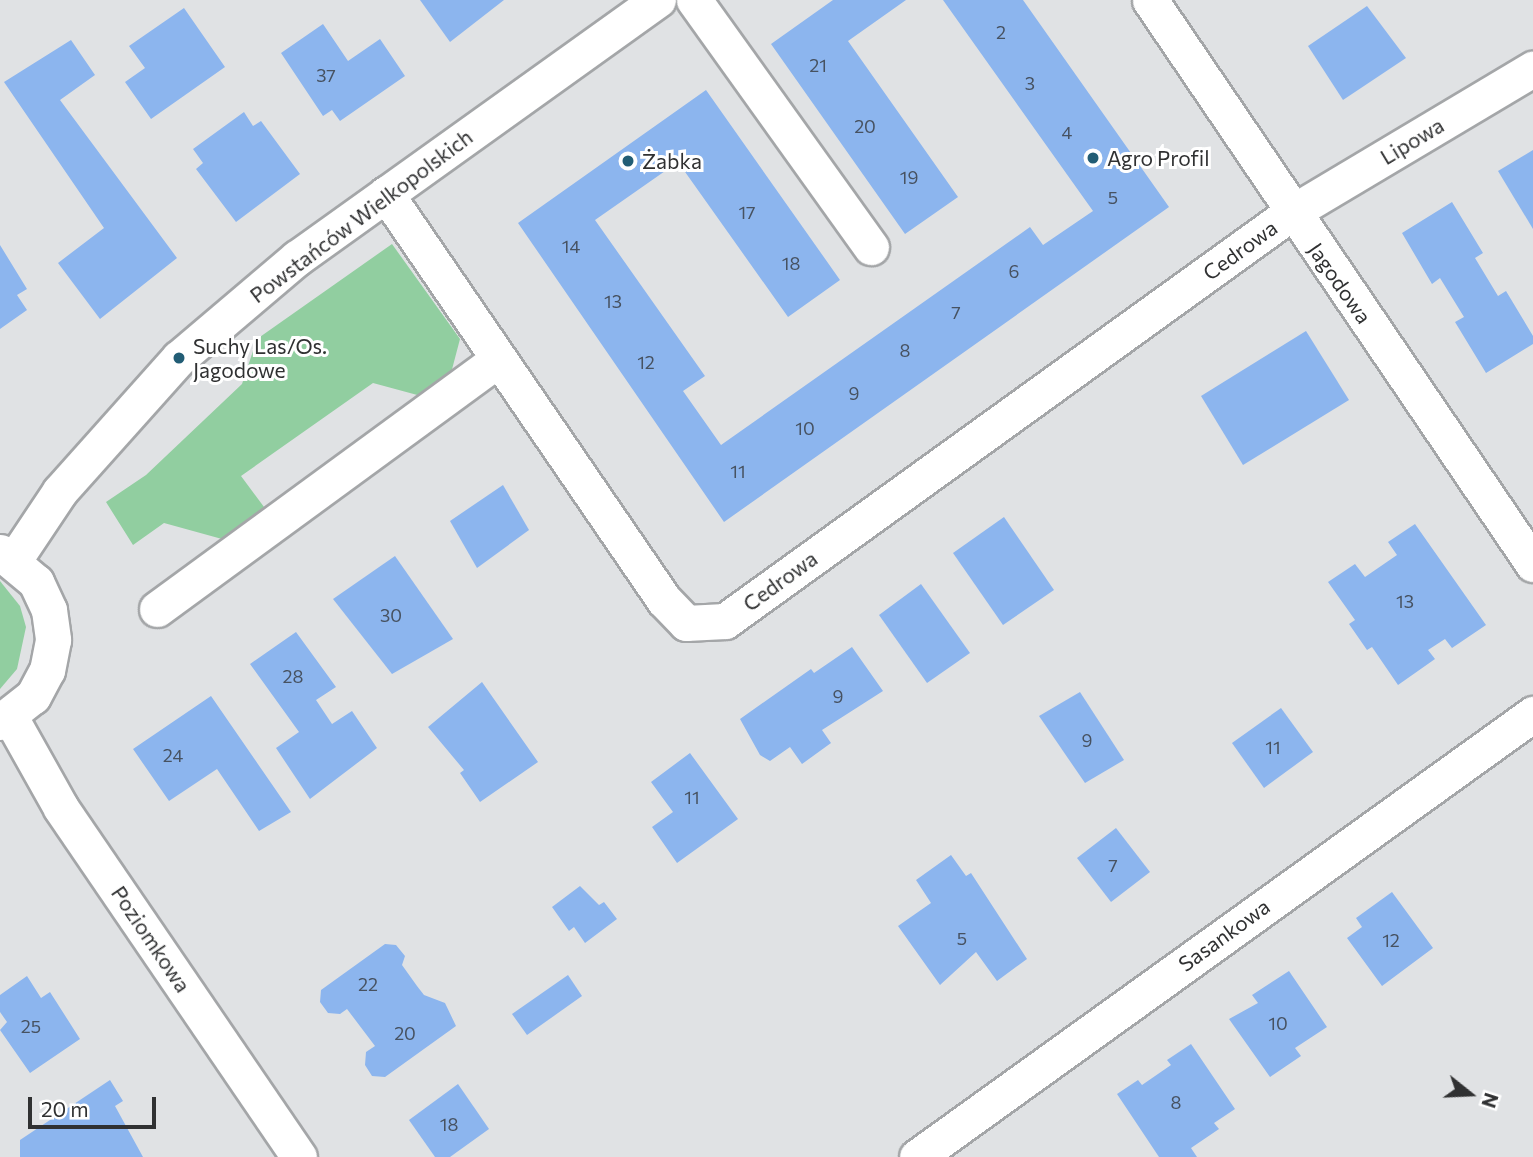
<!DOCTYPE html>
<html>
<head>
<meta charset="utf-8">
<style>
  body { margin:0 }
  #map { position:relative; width:1533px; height:1157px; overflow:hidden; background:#e0e2e4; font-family:Commissioner,sans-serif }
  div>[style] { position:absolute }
  .green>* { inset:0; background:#91cea0 }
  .building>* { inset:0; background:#8cb5ee }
  .roads { filter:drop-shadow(2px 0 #a4a6a8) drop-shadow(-2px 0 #a4a6a8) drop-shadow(0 2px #a4a6a8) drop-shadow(0 -2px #a4a6a8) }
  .minor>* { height:35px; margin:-17.5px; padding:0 17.5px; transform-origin:17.5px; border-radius:17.5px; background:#fff }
  .dots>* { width:19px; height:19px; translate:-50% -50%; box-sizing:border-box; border:4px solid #fff; border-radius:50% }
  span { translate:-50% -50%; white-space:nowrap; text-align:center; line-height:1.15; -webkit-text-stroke:6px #fff; paint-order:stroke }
  .number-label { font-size:18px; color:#475261 }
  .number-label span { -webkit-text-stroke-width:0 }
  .street-label { font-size:21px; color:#303132 }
  .poi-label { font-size:21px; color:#303132 }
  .left { translate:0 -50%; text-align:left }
  .north { position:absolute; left:1435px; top:1059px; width:70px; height:70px; -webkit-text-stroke:5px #fff; paint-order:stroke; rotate:108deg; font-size:19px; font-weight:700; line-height:28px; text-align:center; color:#303132 }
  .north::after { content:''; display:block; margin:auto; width:24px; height:32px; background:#303132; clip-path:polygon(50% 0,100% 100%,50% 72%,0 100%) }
  .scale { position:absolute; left:28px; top:1097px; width:128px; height:32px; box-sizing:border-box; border:4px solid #303132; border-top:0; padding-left:9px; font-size:21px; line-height:24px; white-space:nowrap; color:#303132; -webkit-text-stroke:5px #fff; paint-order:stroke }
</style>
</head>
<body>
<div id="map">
  <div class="green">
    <div style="clip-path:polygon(392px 244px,460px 339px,450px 377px,421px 396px,373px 383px,241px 476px,267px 511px,222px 539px,164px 523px,133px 545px,106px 502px,146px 475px,242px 384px,257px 339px)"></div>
    <div style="clip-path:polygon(0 581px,20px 606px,26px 627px,17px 669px,0 689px)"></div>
  </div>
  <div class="building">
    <div style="clip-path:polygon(420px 0,504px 0,450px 42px)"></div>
    <div style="clip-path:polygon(833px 0,906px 0,848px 41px,958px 197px,905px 234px,771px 44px)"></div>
    <div style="clip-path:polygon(943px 0,1023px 0,1169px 207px,724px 522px,518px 223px,706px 90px,840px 280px,788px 317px,678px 162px,595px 220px,705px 376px,683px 391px,721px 445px,1030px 227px,1043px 245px,1093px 211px)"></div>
    <div style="clip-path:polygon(1367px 6px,1406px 58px,1343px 100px,1308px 46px)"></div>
    <div style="clip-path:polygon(184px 8px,225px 67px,151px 119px,125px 82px,145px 68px,129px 46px)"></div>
    <div style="clip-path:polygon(323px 24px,348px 61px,380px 39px,405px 76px,340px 121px,332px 110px,323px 116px,281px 53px)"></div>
    <div style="clip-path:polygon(71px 40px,95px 75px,60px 100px,177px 258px,100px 319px,58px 263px,104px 228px,4px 82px)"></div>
    <div style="clip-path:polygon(244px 112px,253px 126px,261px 121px,300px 174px,236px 222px,196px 169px,203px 163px,193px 149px)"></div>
    <div style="clip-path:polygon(1533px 150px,1533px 229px,1498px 171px)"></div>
    <div style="clip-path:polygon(1452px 202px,1483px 253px,1475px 258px,1498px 296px,1506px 291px,1533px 336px,1533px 344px,1486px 373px,1455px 322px,1464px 317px,1440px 278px,1432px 284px,1402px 233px)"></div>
    <div style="clip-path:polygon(0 245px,27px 289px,17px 295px,27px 310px,0 329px)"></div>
    <div style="clip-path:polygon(1306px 331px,1349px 400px,1243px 465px,1201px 396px)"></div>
    <div style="clip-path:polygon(503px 485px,529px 530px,477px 568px,450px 521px)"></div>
    <div style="clip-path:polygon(1004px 517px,1054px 590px,1003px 625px,953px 553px)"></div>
    <div style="clip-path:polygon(1415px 524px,1486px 625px,1452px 648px,1445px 639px,1428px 650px,1435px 659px,1398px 685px,1372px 647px,1367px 650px,1349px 624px,1355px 620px,1328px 582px,1355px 564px,1365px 577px,1397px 555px,1388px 542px)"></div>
    <div style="clip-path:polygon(395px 556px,453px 639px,392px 674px,333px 599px)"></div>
    <div style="clip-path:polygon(921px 584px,970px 653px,927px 683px,879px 615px)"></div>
    <div style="clip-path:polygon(296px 632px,336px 687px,316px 700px,332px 724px,352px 711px,377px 748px,310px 799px,276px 748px,299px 732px,250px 664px)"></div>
    <div style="clip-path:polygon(852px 647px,883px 691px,822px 730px,831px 743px,802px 764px,790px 747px,770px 761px,760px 755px,740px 719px,811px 669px,814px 673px)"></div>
    <div style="clip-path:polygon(482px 682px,538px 762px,480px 802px,460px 773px,464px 770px,428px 727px)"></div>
    <div style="clip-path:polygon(1080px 692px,1124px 760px,1085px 783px,1039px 716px)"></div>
    <div style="clip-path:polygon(211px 696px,291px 812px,259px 831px,217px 769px,169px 801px,133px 749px)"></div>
    <div style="clip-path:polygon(1281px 708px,1313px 752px,1264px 788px,1232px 743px)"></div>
    <div style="clip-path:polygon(690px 753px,738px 819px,677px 863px,652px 827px,673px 812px,651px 782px)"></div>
    <div style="clip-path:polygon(1116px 828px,1150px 872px,1111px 902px,1077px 858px)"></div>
    <div style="clip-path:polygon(951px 855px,966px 876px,971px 873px,1027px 959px,997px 981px,976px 952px,940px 985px,898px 926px,931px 903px,916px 880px)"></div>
    <div style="clip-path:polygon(580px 886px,599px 905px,604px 902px,617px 919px,585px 943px,574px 927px,569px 931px,552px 907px)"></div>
    <div style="clip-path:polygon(1392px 892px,1433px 948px,1382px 986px,1347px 938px,1362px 927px,1356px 918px)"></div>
    <div style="clip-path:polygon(385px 944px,396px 945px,405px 956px,402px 965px,417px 986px,424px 995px,445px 1003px,456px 1026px,385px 1077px,372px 1076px,365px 1065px,366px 1052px,375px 1046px,347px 1009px,340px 1014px,328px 1013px,320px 1002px,321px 990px)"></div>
    <div style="clip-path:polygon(1289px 971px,1327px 1027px,1295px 1048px,1301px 1056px,1270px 1077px,1229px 1019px,1258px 1003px,1252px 995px)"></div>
    <div style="clip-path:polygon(568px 975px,582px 996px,527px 1035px,512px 1014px)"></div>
    <div style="clip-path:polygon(27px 976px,41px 998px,50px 992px,80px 1039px,30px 1073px,0 1030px,7px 1022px,0 1012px,0 995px)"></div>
    <div style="clip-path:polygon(1191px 1044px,1235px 1109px,1214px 1123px,1219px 1129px,1191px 1148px,1197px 1157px,1159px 1157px,1117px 1094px,1138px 1080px,1142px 1085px,1171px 1065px,1167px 1060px)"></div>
    <div style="clip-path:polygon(110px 1080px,123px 1101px,115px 1106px,143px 1157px,20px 1157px,20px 1140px)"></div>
    <div style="clip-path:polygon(458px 1084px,489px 1129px,450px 1157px,435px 1157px,409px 1120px)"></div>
  </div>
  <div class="roads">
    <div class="minor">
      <div style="left:694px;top:0;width:304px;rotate:54.4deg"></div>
      <div style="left:1150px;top:0;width:682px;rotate:55.82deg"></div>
      <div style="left:386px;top:194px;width:492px;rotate:55.6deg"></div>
      <div style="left:664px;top:600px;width:32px;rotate:46deg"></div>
      <div style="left:686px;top:623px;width:39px;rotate:-3deg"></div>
      <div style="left:725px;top:621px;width:698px;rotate:-35.79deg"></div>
      <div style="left:1291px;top:213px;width:282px;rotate:-30.8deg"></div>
      <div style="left:0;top:552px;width:47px;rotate:39.8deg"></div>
      <div style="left:36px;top:582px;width:31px;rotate:65deg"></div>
      <div style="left:49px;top:610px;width:30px;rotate:82deg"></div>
      <div style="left:53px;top:640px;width:31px;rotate:101deg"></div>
      <div style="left:47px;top:670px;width:30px;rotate:118deg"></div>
      <div style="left:33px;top:696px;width:42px;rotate:141.8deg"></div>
      <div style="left:14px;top:560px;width:83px;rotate:-56.3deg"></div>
      <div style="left:60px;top:491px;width:178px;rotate:-48.2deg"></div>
      <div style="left:179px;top:358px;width:155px;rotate:-40.3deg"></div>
      <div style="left:297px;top:258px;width:444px;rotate:-35.6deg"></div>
      <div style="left:157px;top:609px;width:423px;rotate:-36.2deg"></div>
      <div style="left:10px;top:717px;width:104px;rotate:60.7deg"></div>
      <div style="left:61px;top:808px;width:422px;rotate:55.7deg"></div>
      <div style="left:917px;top:1157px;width:759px;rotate:-35.72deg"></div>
    </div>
  </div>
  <div class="dots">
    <div style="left:1093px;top:158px;background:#225d75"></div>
    <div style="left:628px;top:161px;background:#225d75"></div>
    <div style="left:179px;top:358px;background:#225d75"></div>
  </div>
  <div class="number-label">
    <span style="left:1001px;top:32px">2</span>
    <span style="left:818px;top:65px">21</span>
    <span style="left:326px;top:75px">37</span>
    <span style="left:1030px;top:83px">3</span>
    <span style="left:865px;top:126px">20</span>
    <span style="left:1067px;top:132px">4</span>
    <span style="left:909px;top:177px">19</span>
    <span style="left:1113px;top:197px">5</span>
    <span style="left:747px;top:212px">17</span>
    <span style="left:571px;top:246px">14</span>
    <span style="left:791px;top:263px">18</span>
    <span style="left:1014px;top:271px">6</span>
    <span style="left:613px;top:301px">13</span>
    <span style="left:956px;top:312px">7</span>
    <span style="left:905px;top:350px">8</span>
    <span style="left:646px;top:362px">12</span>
    <span style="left:854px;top:393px">9</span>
    <span style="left:805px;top:428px">10</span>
    <span style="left:738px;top:471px">11</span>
    <span style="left:1405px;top:601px">13</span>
    <span style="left:391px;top:615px">30</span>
    <span style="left:293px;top:676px">28</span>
    <span style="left:838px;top:696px">9</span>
    <span style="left:1087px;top:740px">9</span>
    <span style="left:1273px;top:747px">11</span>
    <span style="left:173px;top:755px">24</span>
    <span style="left:692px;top:797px">11</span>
    <span style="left:1113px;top:865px">7</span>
    <span style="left:962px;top:938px">5</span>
    <span style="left:1391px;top:940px">12</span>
    <span style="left:368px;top:984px">22</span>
    <span style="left:1278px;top:1023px">10</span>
    <span style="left:31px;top:1026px">25</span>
    <span style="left:405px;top:1033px">20</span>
    <span style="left:1176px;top:1102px">8</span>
    <span style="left:449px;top:1124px">18</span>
  </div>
  <div class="street-label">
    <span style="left:1412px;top:141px;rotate:-31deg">Lipowa</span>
    <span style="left:361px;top:216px;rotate:-37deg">Powstańców Wielkopolskich</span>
    <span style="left:1240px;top:250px;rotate:-36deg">Cedrowa</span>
    <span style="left:1340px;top:283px;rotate:55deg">Jagodowa</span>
    <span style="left:780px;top:581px;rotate:-36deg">Cedrowa</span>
    <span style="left:1224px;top:935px;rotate:-36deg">Sasankowa</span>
    <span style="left:151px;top:939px;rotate:56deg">Poziomkowa</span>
  </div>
  <div class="poi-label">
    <span class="left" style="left:1107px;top:158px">Agro Profil</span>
    <span class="left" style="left:642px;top:161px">Żabka</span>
    <span class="left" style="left:193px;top:358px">Suchy Las/Os.<br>Jagodowe</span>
  </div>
  <div class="north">N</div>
  <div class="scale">20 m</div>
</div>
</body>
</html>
